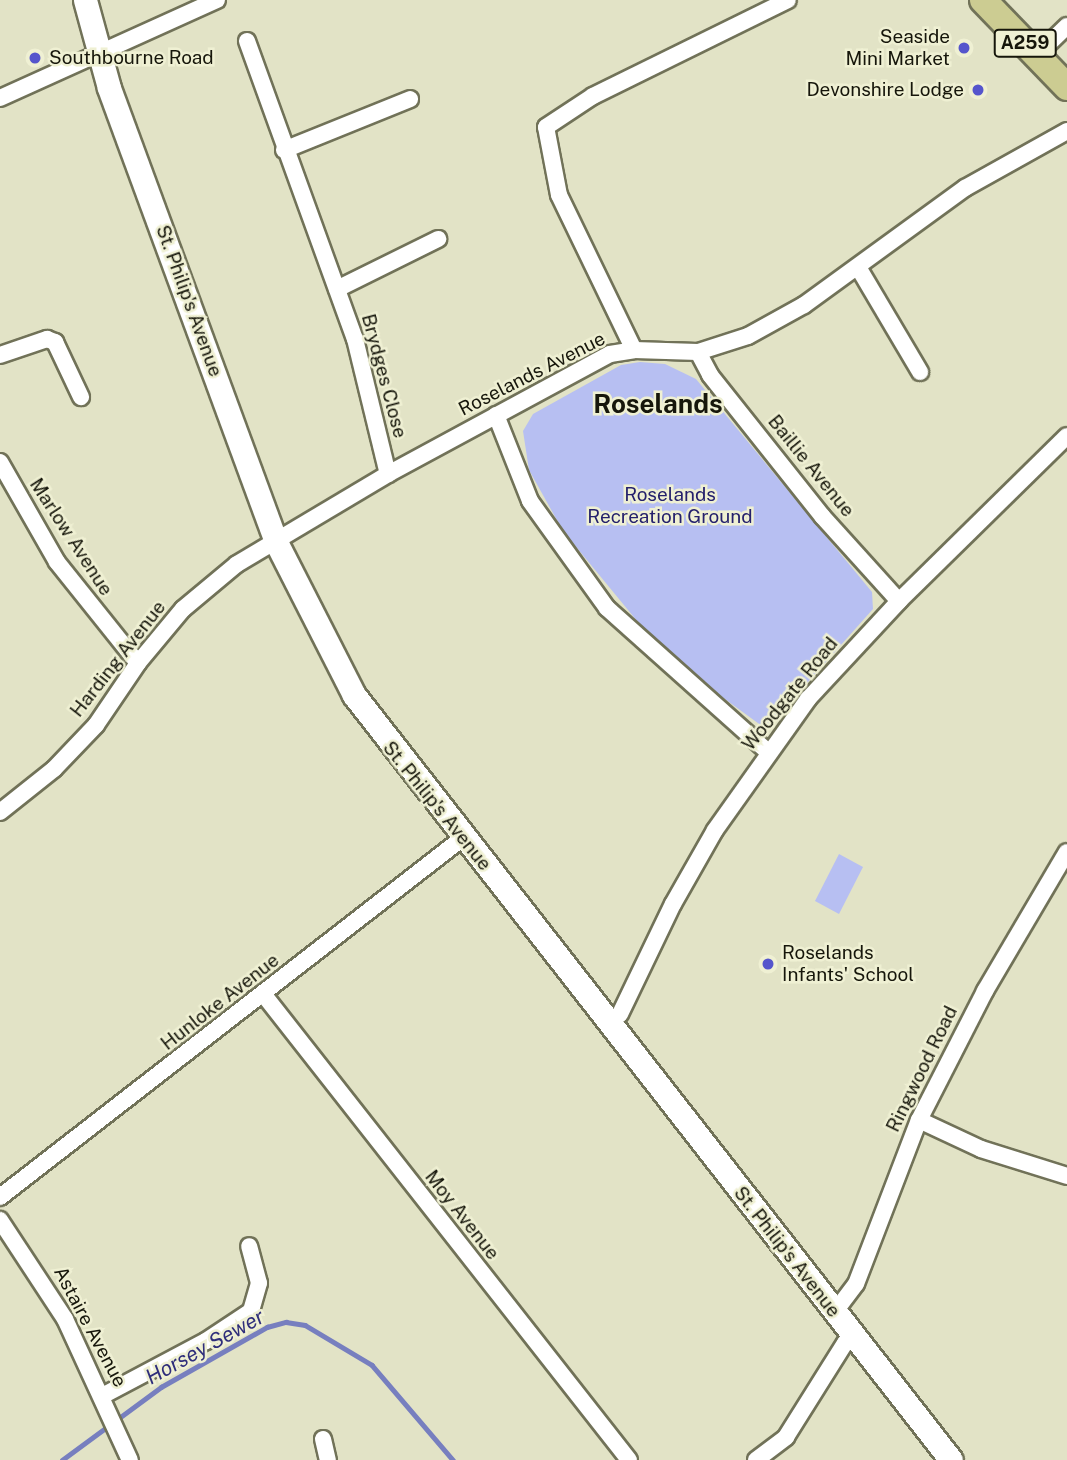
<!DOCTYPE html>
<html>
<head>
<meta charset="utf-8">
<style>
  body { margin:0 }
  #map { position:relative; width:1067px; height:1460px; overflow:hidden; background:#e2e3c6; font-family:"Public Sans",sans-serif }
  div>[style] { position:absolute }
  .green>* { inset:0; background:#b7bff2 }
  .stream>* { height:4.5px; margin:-2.25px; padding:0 2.25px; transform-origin:2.25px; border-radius:2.25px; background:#777fbf }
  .roads { filter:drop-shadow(2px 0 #717258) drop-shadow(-2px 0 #717258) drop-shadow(0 2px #717258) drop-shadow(0 -2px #717258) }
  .street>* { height:16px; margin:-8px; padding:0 8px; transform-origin:8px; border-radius:8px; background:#fff }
  .secondary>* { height:23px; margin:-11.5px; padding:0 11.5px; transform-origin:11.5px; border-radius:11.5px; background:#fff }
  .primary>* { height:26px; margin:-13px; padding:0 13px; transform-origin:13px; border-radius:13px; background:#cccc92 }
  .dots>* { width:19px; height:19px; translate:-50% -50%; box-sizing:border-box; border:4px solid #eff0d3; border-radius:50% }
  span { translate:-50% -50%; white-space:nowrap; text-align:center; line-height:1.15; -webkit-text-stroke:5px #eff0d3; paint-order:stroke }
  .shield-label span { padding:2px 5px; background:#eff0d3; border:2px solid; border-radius:5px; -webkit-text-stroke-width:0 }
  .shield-label { font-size:18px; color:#16160b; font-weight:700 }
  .poi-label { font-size:19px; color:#16160b }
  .right { translate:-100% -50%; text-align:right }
  .left { translate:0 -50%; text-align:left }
  .street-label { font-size:19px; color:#16160b }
  .park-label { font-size:19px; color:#24206c }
  .water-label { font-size:21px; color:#2f2e7b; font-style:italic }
  .district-label { font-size:26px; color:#16160b; font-weight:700 }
</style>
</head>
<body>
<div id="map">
  <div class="green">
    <div style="clip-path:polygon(640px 362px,665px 364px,696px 379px,872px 592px,873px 609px,766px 729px,689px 673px,642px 627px,563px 531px,529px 470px,523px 431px,533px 414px,621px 365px)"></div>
    <div style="clip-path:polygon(839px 854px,863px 867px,839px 914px,815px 901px)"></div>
  </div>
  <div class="stream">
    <div style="left:62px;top:1460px;width:123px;rotate:-36.4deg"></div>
    <div style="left:161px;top:1387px;width:122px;rotate:-29.5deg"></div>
    <div style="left:267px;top:1327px;width:20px;rotate:-15deg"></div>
    <div style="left:286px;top:1322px;width:19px;rotate:9deg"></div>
    <div style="left:305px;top:1325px;width:78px;rotate:30.8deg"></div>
    <div style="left:372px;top:1365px;width:125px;rotate:49.5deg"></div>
  </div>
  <div class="roads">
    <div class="street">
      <div style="left:247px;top:41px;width:317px;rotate:70.1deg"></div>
      <div style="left:355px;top:339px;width:139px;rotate:76.3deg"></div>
      <div style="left:1036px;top:56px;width:43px;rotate:-44.1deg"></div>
      <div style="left:0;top:98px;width:238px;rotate:-24.3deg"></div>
      <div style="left:284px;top:150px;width:136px;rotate:-22deg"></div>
      <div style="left:858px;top:267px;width:122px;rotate:59.4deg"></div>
      <div style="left:337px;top:289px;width:113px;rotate:-26.3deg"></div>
      <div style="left:634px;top:350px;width:172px;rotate:-115.8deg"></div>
      <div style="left:559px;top:195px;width:69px;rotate:-100.8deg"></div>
      <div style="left:546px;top:127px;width:56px;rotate:-33.4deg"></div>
      <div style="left:593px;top:96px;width:217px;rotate:-26.2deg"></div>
      <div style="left:698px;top:352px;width:26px;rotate:62deg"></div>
      <div style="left:710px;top:375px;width:181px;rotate:51.5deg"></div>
      <div style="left:823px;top:517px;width:113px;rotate:47.9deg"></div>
      <div style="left:0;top:355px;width:50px;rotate:-18.8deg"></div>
      <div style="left:47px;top:339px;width:9px;rotate:21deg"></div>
      <div style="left:55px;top:342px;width:61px;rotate:64.7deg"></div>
      <div style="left:496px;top:415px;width:92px;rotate:68.4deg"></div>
      <div style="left:530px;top:501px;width:132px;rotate:54.3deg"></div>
      <div style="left:607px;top:608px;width:216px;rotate:41.8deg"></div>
      <div style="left:0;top:462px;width:115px;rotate:60.3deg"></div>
      <div style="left:57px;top:562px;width:129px;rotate:51.3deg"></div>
      <div style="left:0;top:812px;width:69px;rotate:-38.5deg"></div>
      <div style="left:54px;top:769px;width:61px;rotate:-46.3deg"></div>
      <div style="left:96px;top:725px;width:75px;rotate:-55.9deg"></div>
      <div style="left:138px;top:663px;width:70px;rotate:-50.2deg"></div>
      <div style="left:183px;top:609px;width:70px;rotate:-39.8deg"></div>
      <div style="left:237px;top:564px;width:176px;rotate:-30.8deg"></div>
      <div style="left:388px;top:474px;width:252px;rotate:-28.4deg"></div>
      <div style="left:610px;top:354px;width:24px;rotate:-9deg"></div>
      <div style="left:634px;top:350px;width:64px;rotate:1.8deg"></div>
      <div style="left:698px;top:352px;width:52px;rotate:-17.7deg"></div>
      <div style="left:748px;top:336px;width:64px;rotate:-29deg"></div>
      <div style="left:804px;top:305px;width:199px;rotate:-36deg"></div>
      <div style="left:965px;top:188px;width:117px;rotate:-29.2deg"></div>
      <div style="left:264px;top:995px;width:591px;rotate:51.87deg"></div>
      <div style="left:608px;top:1025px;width:16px;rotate:-43deg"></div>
      <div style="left:620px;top:1014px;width:122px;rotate:-64.3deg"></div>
      <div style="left:673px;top:904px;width:85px;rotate:-60.4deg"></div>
      <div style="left:715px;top:830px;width:161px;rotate:-54.6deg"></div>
      <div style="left:808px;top:699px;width:134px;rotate:-47.1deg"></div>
      <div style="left:899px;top:601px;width:235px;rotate:-44.5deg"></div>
      <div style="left:919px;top:1120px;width:68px;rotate:25.1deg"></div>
      <div style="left:981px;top:1149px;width:90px;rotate:17.4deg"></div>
      <div style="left:0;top:1197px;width:587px;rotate:-37.81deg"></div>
      <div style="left:0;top:1220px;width:118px;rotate:56.7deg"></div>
      <div style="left:65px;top:1319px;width:155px;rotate:65.3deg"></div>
      <div style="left:834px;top:1313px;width:36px;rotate:-53deg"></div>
      <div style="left:856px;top:1284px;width:176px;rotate:-69deg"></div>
      <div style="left:919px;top:1120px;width:145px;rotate:-62.9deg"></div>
      <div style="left:985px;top:991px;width:161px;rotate:-59.5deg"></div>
      <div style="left:104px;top:1395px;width:115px;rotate:-27.9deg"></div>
      <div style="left:206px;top:1341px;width:54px;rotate:-33.7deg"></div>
      <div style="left:251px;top:1311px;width:29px;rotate:-74deg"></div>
      <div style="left:259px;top:1283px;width:38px;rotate:-105deg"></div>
      <div style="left:323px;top:1439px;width:22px;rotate:77deg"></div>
      <div style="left:756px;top:1460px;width:38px;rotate:-37deg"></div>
      <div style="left:786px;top:1437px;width:111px;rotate:-57.9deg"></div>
      <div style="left:845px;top:1343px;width:11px;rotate:-34deg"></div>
    </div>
    <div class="secondary">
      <div style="left:85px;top:0;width:91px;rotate:74.7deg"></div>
      <div style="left:109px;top:88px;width:482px;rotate:69.8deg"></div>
      <div style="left:275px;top:540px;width:174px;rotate:63deg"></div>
      <div style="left:354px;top:695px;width:970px;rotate:52.03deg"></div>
    </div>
    <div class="primary">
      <div style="left:983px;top:0;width:121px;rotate:46deg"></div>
    </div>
  </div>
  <div class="dots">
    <div style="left:964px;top:48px;background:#55c"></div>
    <div style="left:35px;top:58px;background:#55c"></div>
    <div style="left:978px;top:90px;background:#55c"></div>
    <div style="left:768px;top:964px;background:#55c"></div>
  </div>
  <div class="shield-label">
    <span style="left:1025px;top:43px">A259</span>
  </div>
  <div class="poi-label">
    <span class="right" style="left:950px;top:48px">Seaside<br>Mini Market</span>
    <span class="left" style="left:49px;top:58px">Southbourne Road</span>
    <span class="right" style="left:964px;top:90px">Devonshire Lodge</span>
    <span class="left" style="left:782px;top:964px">Roselands<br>Infants' School</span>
  </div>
  <div class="street-label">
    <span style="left:189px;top:301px;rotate:70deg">St. Philip's Avenue</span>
    <span style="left:532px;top:374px;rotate:-27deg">Roselands Avenue</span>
    <span style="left:384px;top:376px;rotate:75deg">Brydges Close</span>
    <span style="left:811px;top:466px;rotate:51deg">Baillie Avenue</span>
    <span style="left:71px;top:537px;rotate:57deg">Marlow Avenue</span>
    <span style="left:118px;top:659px;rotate:-52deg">Harding Avenue</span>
    <span style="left:790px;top:694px;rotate:-51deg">Woodgate Road</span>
    <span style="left:437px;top:806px;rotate:51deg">St. Philip's Avenue</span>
    <span style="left:220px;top:1002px;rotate:-38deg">Hunloke Avenue</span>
    <span style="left:922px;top:1069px;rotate:-64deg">Ringwood Road</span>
    <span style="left:462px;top:1215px;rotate:52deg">Moy Avenue</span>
    <span style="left:787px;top:1252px;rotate:52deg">St. Philip's Avenue</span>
    <span style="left:90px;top:1327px;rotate:62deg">Astaire Avenue</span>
  </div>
  <div class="park-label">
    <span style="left:670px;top:506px">Roselands<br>Recreation Ground</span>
  </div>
  <div class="water-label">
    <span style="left:205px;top:1347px;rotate:-29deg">Horsey Sewer</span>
  </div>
  <div class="district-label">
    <span style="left:658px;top:404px">Roselands</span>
  </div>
</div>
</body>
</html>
